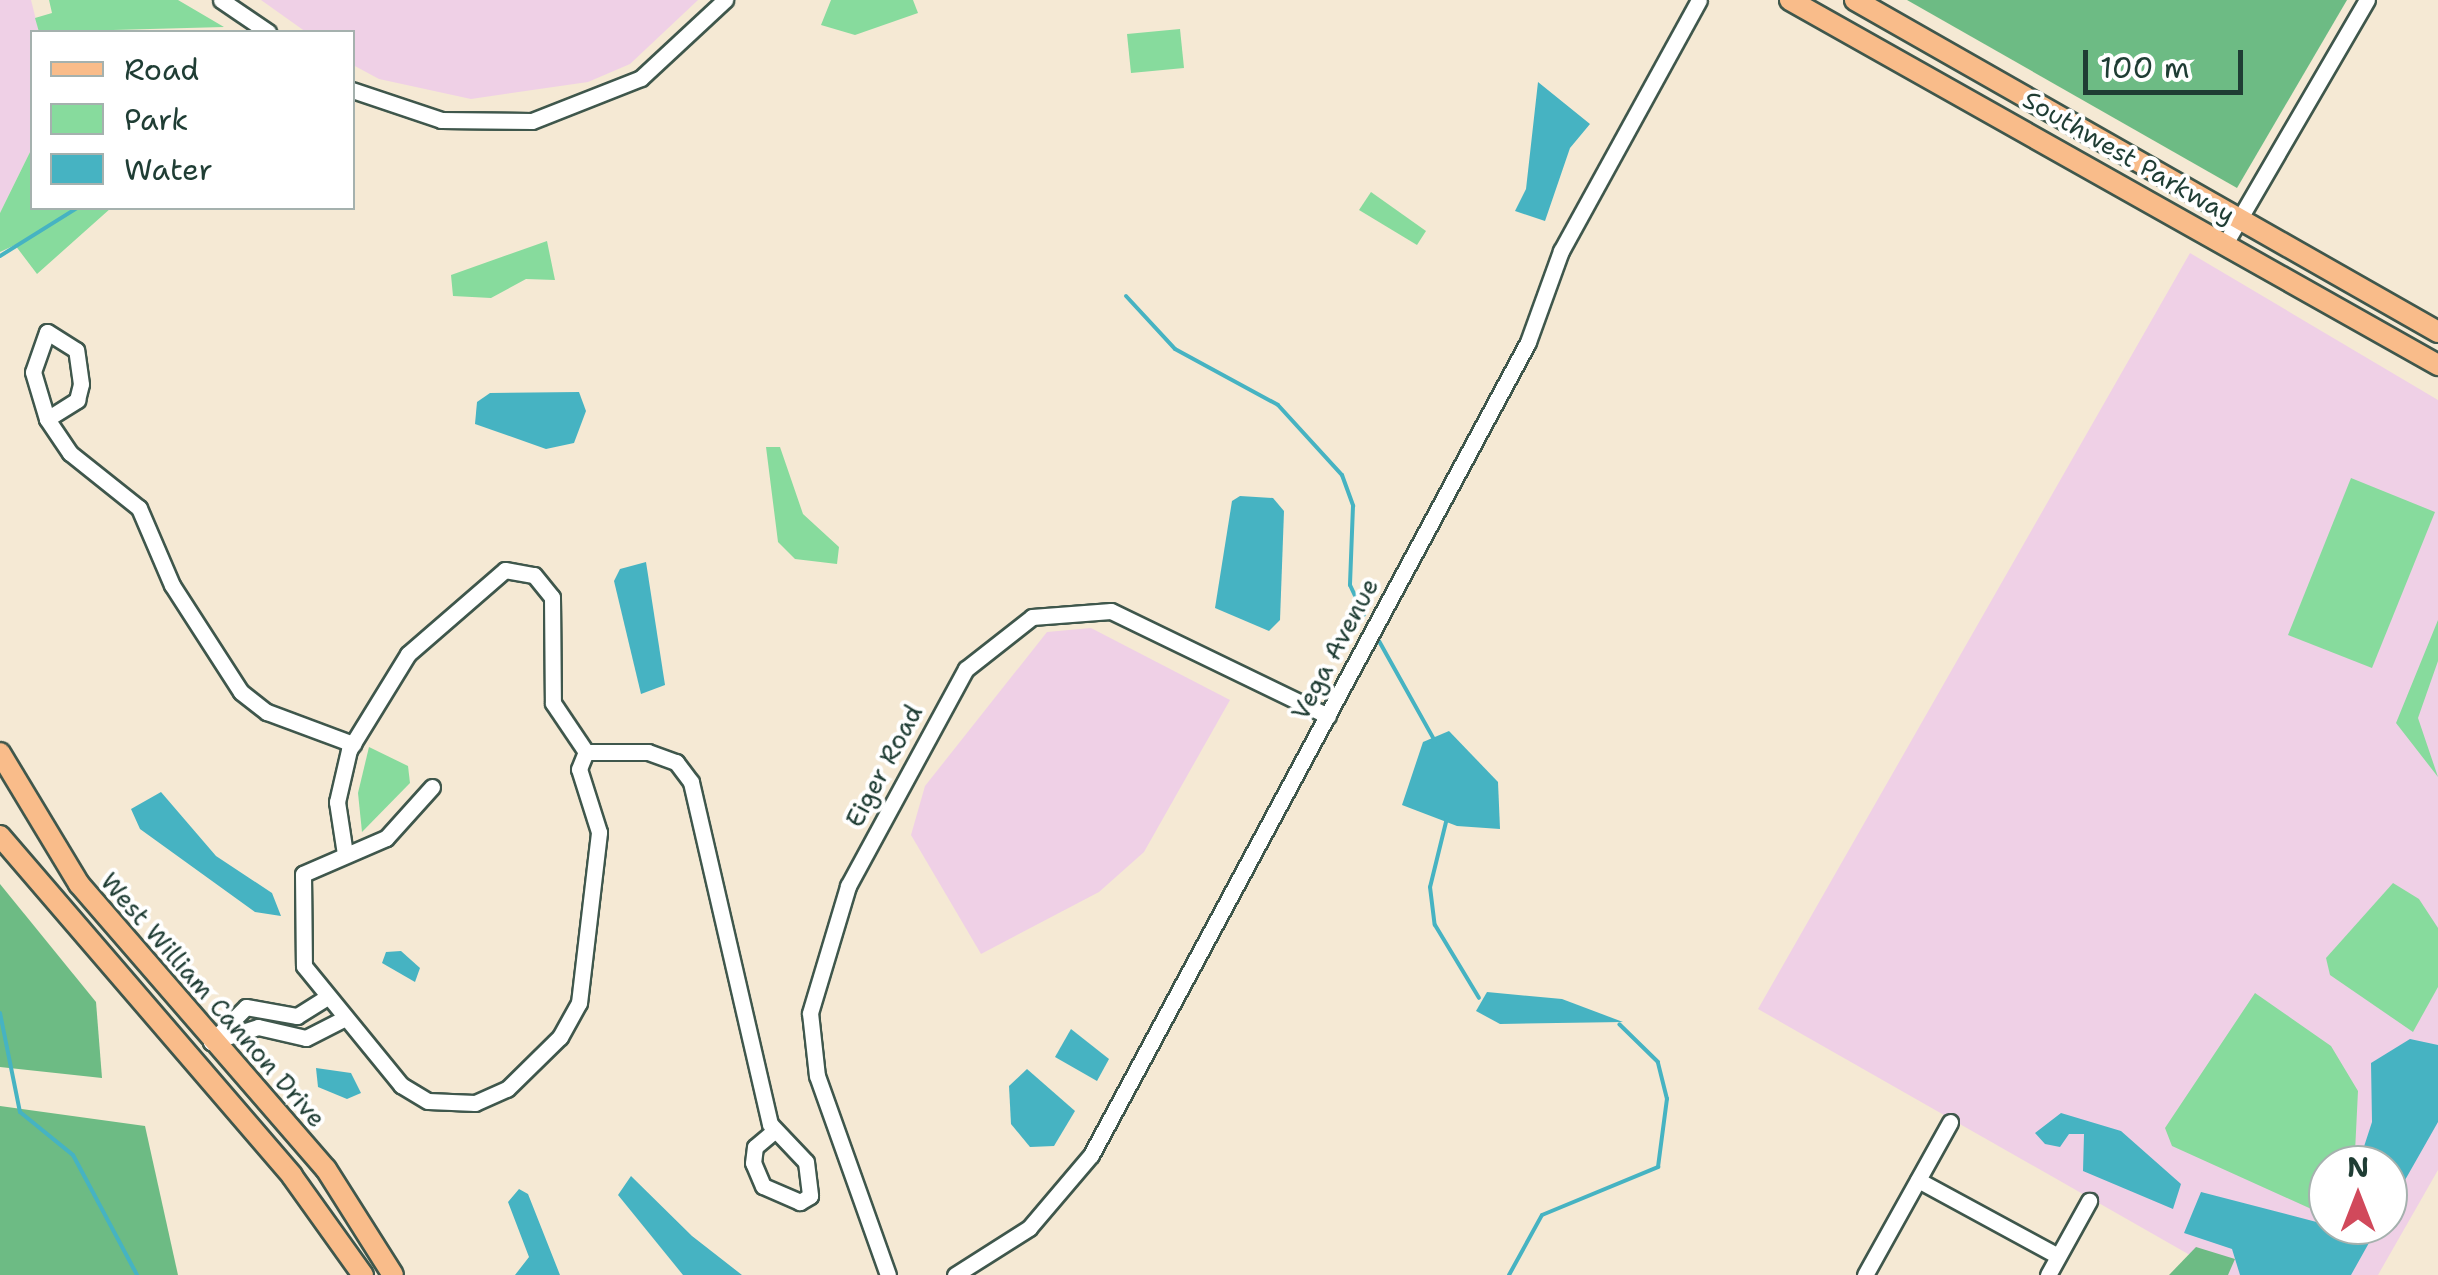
<!DOCTYPE html>
<html>
<head>
<meta charset="utf-8">
<style>
  body { margin:0 }
  #map { position:relative; width:2438px; height:1275px; overflow:hidden; background:#f5e9d4; font-family:"Shantell Sans",sans-serif }
  div>[style] { position:absolute }
  .built>* { inset:0; background:#efd0e6 }
  .green>* { inset:0; background:#87db9d }
  .forest>* { inset:0; background:#6dbb84 }
  .water>* { inset:0; background:#46b3c2 }
  .stream>* { height:4px; margin:-2px; padding:0 2px; transform-origin:2px; border-radius:2px; background:#46b3c2 }
  .roads { filter:drop-shadow(2px 0 #3f574c) drop-shadow(-2px 0 #3f574c) drop-shadow(0 2px #3f574c) drop-shadow(0 -2px #3f574c) }
  .minor>* { height:15px; margin:-7.5px; padding:0 7.5px; transform-origin:7.5px; border-radius:7.5px; background:#fff }
  .major>* { height:20px; margin:-10px; padding:0 10px; transform-origin:10px; border-radius:10px; background:#f9bc8a }
  span { translate:-50% -50%; white-space:nowrap; text-align:center; line-height:1.15; -webkit-text-stroke:8px #fff; paint-order:stroke }
  .street-label { font-size:25px; color:#1f3d34 }
  .legend { position:absolute; left:30px; top:30px; width:325px; height:180px; box-sizing:border-box; background:#fff; border:2px solid #a5b1ae; margin:0; padding:12px 18px; list-style:none; font-size:30px; color:#1f3d34 }
  .legend li { display:flex; align-items:center; gap:20px; height:50px }
  .legend b { width:50px; border:2px solid #a5b1ae }
  .north { position:absolute; left:2308px; top:1145px; width:100px; height:100px; box-sizing:border-box; background:#fff; border:2px solid #a5b1ae; border-radius:50%; rotate:0deg; font-size:28px; font-weight:700; line-height:40px; text-align:center; color:#1f3d34 }
  .north::after { content:''; display:block; margin:auto; width:35px; height:45px; background:#d1495b; clip-path:polygon(50% 0,100% 100%,50% 72%,0 100%) }
  .scale { position:absolute; left:2083px; top:50px; width:160px; height:45px; box-sizing:border-box; border:5px solid #1f3d34; border-top:0; padding-left:12px; font-size:30px; line-height:35px; white-space:nowrap; color:#1f3d34; -webkit-text-stroke:8px #fff; paint-order:stroke }
</style>
</head>
<body>
<div id="map">
  <div class="built">
    <div style="clip-path:polygon(0 0,31px 0,39px 32px,32px 148px,0 213px)"></div>
    <div style="clip-path:polygon(261px 0,698px 0,630px 64px,588px 82px,471px 99px,379px 79px,353px 65px,352px 32px,306px 32px)"></div>
    <div style="clip-path:polygon(evenodd,2190px 253px,2438px 400px,2438px 1170px,2378px 1275px,2225px 1275px,1758px 1009px,2190px 253px,2328px 1165px,2388px 1165px,2388px 1225px,2328px 1225px,2328px 1165px)"></div>
    <div style="clip-path:polygon(1091px 628px,1230px 700px,1144px 852px,1099px 892px,981px 954px,911px 835px,925px 786px,1047px 632px)"></div>
  </div>
  <div class="green">
    <div style="clip-path:polygon(49px 0,178px 0,224px 27px,39px 32px,35px 18px,52px 13px)"></div>
    <div style="clip-path:polygon(831px 0,913px 0,918px 13px,855px 35px,821px 25px)"></div>
    <div style="clip-path:polygon(1180px 29px,1184px 68px,1131px 73px,1127px 34px)"></div>
    <div style="clip-path:polygon(32px 148px,32px 208px,111px 208px,37px 274px,15px 245px,0 252px,0 213px)"></div>
    <div style="clip-path:polygon(1371px 192px,1426px 231px,1417px 245px,1359px 210px)"></div>
    <div style="clip-path:polygon(547px 241px,555px 280px,526px 279px,491px 298px,453px 296px,451px 275px)"></div>
    <div style="clip-path:polygon(766px 447px,780px 447px,803px 514px,839px 547px,837px 564px,795px 559px,778px 542px)"></div>
    <div style="clip-path:polygon(2351px 478px,2435px 512px,2372px 668px,2288px 635px)"></div>
    <div style="clip-path:polygon(2438px 620px,2438px 661px,2418px 718px,2438px 777px,2396px 723px)"></div>
    <div style="clip-path:polygon(369px 747px,408px 766px,410px 783px,362px 832px,358px 793px)"></div>
    <div style="clip-path:polygon(2393px 883px,2419px 899px,2438px 928px,2438px 987px,2413px 1032px,2330px 975px,2326px 958px)"></div>
    <div style="clip-path:polygon(2255px 993px,2331px 1046px,2358px 1091px,2355px 1152px,2347px 1165px,2328px 1165px,2318px 1212px,2172px 1146px,2165px 1128px)"></div>
  </div>
  <div class="forest">
    <div style="clip-path:polygon(1907px 0,2347px 0,2237px 188px)"></div>
    <div style="clip-path:polygon(0 884px,96px 1002px,102px 1078px,0 1067px)"></div>
    <div style="clip-path:polygon(0 1106px,145px 1126px,178px 1275px,0 1275px)"></div>
    <div style="clip-path:polygon(2196px 1247px,2235px 1259px,2228px 1275px,2169px 1275px)"></div>
  </div>
  <div class="water">
    <div style="clip-path:polygon(1538px 82px,1590px 124px,1570px 148px,1545px 221px,1515px 211px,1526px 189px)"></div>
    <div style="clip-path:polygon(579px 392px,586px 411px,574px 443px,546px 449px,475px 424px,477px 402px,490px 393px)"></div>
    <div style="clip-path:polygon(1240px 496px,1273px 498px,1284px 511px,1280px 620px,1269px 631px,1215px 608px,1232px 501px)"></div>
    <div style="clip-path:polygon(646px 562px,665px 685px,641px 694px,614px 581px,620px 569px)"></div>
    <div style="clip-path:polygon(1449px 731px,1498px 782px,1500px 829px,1457px 826px,1402px 805px,1423px 742px)"></div>
    <div style="clip-path:polygon(161px 792px,216px 856px,272px 893px,281px 916px,255px 912px,140px 829px,131px 809px)"></div>
    <div style="clip-path:polygon(401px 951px,420px 968px,415px 982px,382px 963px,386px 952px)"></div>
    <div style="clip-path:polygon(1487px 992px,1562px 999px,1623px 1022px,1500px 1024px,1476px 1011px)"></div>
    <div style="clip-path:polygon(1071px 1029px,1109px 1059px,1097px 1081px,1055px 1057px)"></div>
    <div style="clip-path:polygon(2410px 1039px,2438px 1045px,2438px 1122px,2388px 1210px,2388px 1165px,2358px 1165px,2372px 1122px,2371px 1063px)"></div>
    <div style="clip-path:polygon(316px 1068px,351px 1073px,361px 1093px,347px 1099px,318px 1087px)"></div>
    <div style="clip-path:polygon(1027px 1069px,1075px 1111px,1054px 1146px,1030px 1147px,1011px 1124px,1009px 1086px)"></div>
    <div style="clip-path:polygon(2061px 1113px,2121px 1131px,2181px 1184px,2173px 1209px,2083px 1171px,2084px 1134px,2069px 1134px,2060px 1147px,2045px 1144px,2035px 1133px)"></div>
    <div style="clip-path:polygon(631px 1176px,692px 1236px,742px 1275px,683px 1275px,618px 1195px)"></div>
    <div style="clip-path:polygon(519px 1189px,528px 1194px,560px 1275px,515px 1275px,529px 1257px,508px 1202px)"></div>
    <div style="clip-path:polygon(2201px 1192px,2328px 1225px,2379px 1225px,2351px 1275px,2240px 1275px,2232px 1249px,2184px 1233px)"></div>
  </div>
  <div class="stream">
    <div style="left:0;top:256px;width:91px;rotate:-31.9deg"></div>
    <div style="left:1126px;top:296px;width:72px;rotate:47.2deg"></div>
    <div style="left:1175px;top:349px;width:117px;rotate:28.5deg"></div>
    <div style="left:1278px;top:405px;width:95px;rotate:47.6deg"></div>
    <div style="left:1342px;top:475px;width:33px;rotate:70deg"></div>
    <div style="left:1353px;top:506px;width:79px;rotate:92.2deg"></div>
    <div style="left:1350px;top:585px;width:33px;rotate:65deg"></div>
    <div style="left:1379px;top:641px;width:115px;rotate:60.8deg"></div>
    <div style="left:1447px;top:818px;width:71px;rotate:103.8deg"></div>
    <div style="left:1430px;top:887px;width:38px;rotate:83deg"></div>
    <div style="left:1435px;top:925px;width:85px;rotate:58.9deg"></div>
    <div style="left:0;top:1013px;width:101px;rotate:78.6deg"></div>
    <div style="left:20px;top:1112px;width:68px;rotate:39.1deg"></div>
    <div style="left:73px;top:1155px;width:136px;rotate:61.9deg"></div>
    <div style="left:1509px;top:1275px;width:68px;rotate:-61.2deg"></div>
    <div style="left:1542px;top:1215px;width:126px;rotate:-22.5deg"></div>
    <div style="left:1658px;top:1167px;width:69px;rotate:-82.5deg"></div>
    <div style="left:1667px;top:1099px;width:38px;rotate:-104deg"></div>
    <div style="left:1658px;top:1062px;width:54px;rotate:-135.7deg"></div>
  </div>
  <div class="roads">
    <div class="minor">
      <div style="left:221px;top:0;width:57px;rotate:34.2deg"></div>
      <div style="left:352px;top:90px;width:94px;rotate:18.6deg"></div>
      <div style="left:441px;top:120px;width:91px;rotate:0.6deg"></div>
      <div style="left:532px;top:121px;width:117px;rotate:-21.5deg"></div>
      <div style="left:641px;top:78px;width:115px;rotate:-42.9deg"></div>
      <div style="left:2226px;top:242px;width:280px;rotate:-59.8deg"></div>
      <div style="left:47px;top:419px;width:36px;rotate:-32deg"></div>
      <div style="left:77px;top:400px;width:16px;rotate:-76deg"></div>
      <div style="left:81px;top:384px;width:34px;rotate:-98deg"></div>
      <div style="left:76px;top:350px;width:34px;rotate:-148deg"></div>
      <div style="left:47px;top:332px;width:42px;rotate:109.3deg"></div>
      <div style="left:33px;top:372px;width:49px;rotate:73.4deg"></div>
      <div style="left:47px;top:419px;width:41px;rotate:55.9deg"></div>
      <div style="left:70px;top:453px;width:88px;rotate:38.6deg"></div>
      <div style="left:139px;top:508px;width:84px;rotate:66.8deg"></div>
      <div style="left:172px;top:585px;width:127px;rotate:57.2deg"></div>
      <div style="left:241px;top:692px;width:33px;rotate:38deg"></div>
      <div style="left:267px;top:712px;width:92px;rotate:20.4deg"></div>
      <div style="left:432px;top:787px;width:69px;rotate:132deg"></div>
      <div style="left:386px;top:838px;width:90px;rotate:156.6deg"></div>
      <div style="left:303px;top:874px;width:92px;rotate:89.4deg"></div>
      <div style="left:304px;top:966px;width:154px;rotate:50.8deg"></div>
      <div style="left:401px;top:1085px;width:31px;rotate:31deg"></div>
      <div style="left:428px;top:1101px;width:47px;rotate:2.4deg"></div>
      <div style="left:475px;top:1103px;width:35px;rotate:-24deg"></div>
      <div style="left:507px;top:1089px;width:74px;rotate:-44.5deg"></div>
      <div style="left:560px;top:1037px;width:39px;rotate:-61deg"></div>
      <div style="left:579px;top:1003px;width:172px;rotate:-83.3deg"></div>
      <div style="left:599px;top:832px;width:66px;rotate:-107.6deg"></div>
      <div style="left:579px;top:769px;width:18px;rotate:-68deg"></div>
      <div style="left:586px;top:752px;width:62px"></div>
      <div style="left:648px;top:752px;width:30px;rotate:20deg"></div>
      <div style="left:676px;top:762px;width:25px;rotate:53deg"></div>
      <div style="left:691px;top:782px;width:351px;rotate:77deg"></div>
      <div style="left:770px;top:1124px;width:52px;rotate:46.5deg"></div>
      <div style="left:806px;top:1162px;width:34px;rotate:83deg"></div>
      <div style="left:810px;top:1196px;width:12px;rotate:149deg"></div>
      <div style="left:800px;top:1202px;width:40px;rotate:-156.6deg"></div>
      <div style="left:763px;top:1186px;width:25px;rotate:-113deg"></div>
      <div style="left:753px;top:1163px;width:16px;rotate:-83deg"></div>
      <div style="left:755px;top:1147px;width:26px;rotate:-40deg"></div>
      <div style="left:345px;top:854px;width:53px;rotate:-98.7deg"></div>
      <div style="left:337px;top:802px;width:53px;rotate:-77deg"></div>
      <div style="left:349px;top:750px;width:113px;rotate:-58.4deg"></div>
      <div style="left:408px;top:654px;width:128px;rotate:-40.9deg"></div>
      <div style="left:505px;top:570px;width:29px;rotate:10deg"></div>
      <div style="left:534px;top:575px;width:28px;rotate:51deg"></div>
      <div style="left:552px;top:597px;width:106px;rotate:89.5deg"></div>
      <div style="left:553px;top:703px;width:59px;rotate:56deg"></div>
      <div style="left:211px;top:1042px;width:49px;rotate:-17.7deg"></div>
      <div style="left:258px;top:1027px;width:49px;rotate:12.9deg"></div>
      <div style="left:306px;top:1038px;width:44px;rotate:-27.1deg"></div>
      <div style="left:211px;top:1042px;width:49px;rotate:-45deg"></div>
      <div style="left:246px;top:1007px;width:52px;rotate:10deg"></div>
      <div style="left:297px;top:1016px;width:36px;rotate:-32deg"></div>
      <div style="left:1918px;top:1180px;width:159px;rotate:28.5deg"></div>
      <div style="left:888px;top:1275px;width:211px;rotate:-109.6deg"></div>
      <div style="left:817px;top:1076px;width:63px;rotate:-96.3deg"></div>
      <div style="left:810px;top:1013px;width:133px;rotate:-73.3deg"></div>
      <div style="left:848px;top:886px;width:247px;rotate:-61.5deg"></div>
      <div style="left:966px;top:669px;width:84px;rotate:-38.2deg"></div>
      <div style="left:1032px;top:617px;width:79px;rotate:-4.3deg"></div>
      <div style="left:1111px;top:611px;width:241px;rotate:25.8deg"></div>
      <div style="left:955px;top:1275px;width:88px;rotate:-32.4deg"></div>
      <div style="left:1029px;top:1228px;width:96px;rotate:-49.7deg"></div>
      <div style="left:1091px;top:1155px;width:923px;rotate:-61.74deg"></div>
      <div style="left:1528px;top:342px;width:97px;rotate:-70.1deg"></div>
      <div style="left:1561px;top:251px;width:286px;rotate:-61.2deg"></div>
      <div style="left:1865px;top:1275px;width:175px;rotate:-60.9deg"></div>
      <div style="left:2048px;top:1275px;width:85px;rotate:-61deg"></div>
    </div>
    <div class="major">
      <div style="left:1790px;top:0;width:744px;rotate:29.39deg"></div>
      <div style="left:1855px;top:0;width:671px;rotate:29.66deg"></div>
      <div style="left:0;top:753px;width:153px;rotate:58.9deg"></div>
      <div style="left:79px;top:884px;width:377px;rotate:49.1deg"></div>
      <div style="left:326px;top:1169px;width:125px;rotate:57.7deg"></div>
      <div style="left:0;top:836px;width:448px;rotate:49.3deg"></div>
      <div style="left:292px;top:1176px;width:122px;rotate:54.4deg"></div>
    </div>
  </div>
  <div class="street-label">
    <span style="left:2129px;top:157px;rotate:30deg">Southwest Parkway</span>
    <span style="left:1335px;top:649px;rotate:-62deg">Vega Avenue</span>
    <span style="left:884px;top:766px;rotate:-62deg">Eiger Road</span>
    <span style="left:213px;top:1000px;rotate:49deg">West William Cannon Drive</span>
  </div>
  <ul class="legend">
  <li><b style="height:12px;background:#f9bc8a"></b>Road</li>
  <li><b style="height:28px;background:#87db9d"></b>Park</li>
  <li><b style="height:28px;background:#46b3c2"></b>Water</li>
  </ul>
  <div class="north">N</div>
  <div class="scale">100 m</div>
</div>
</body>
</html>
